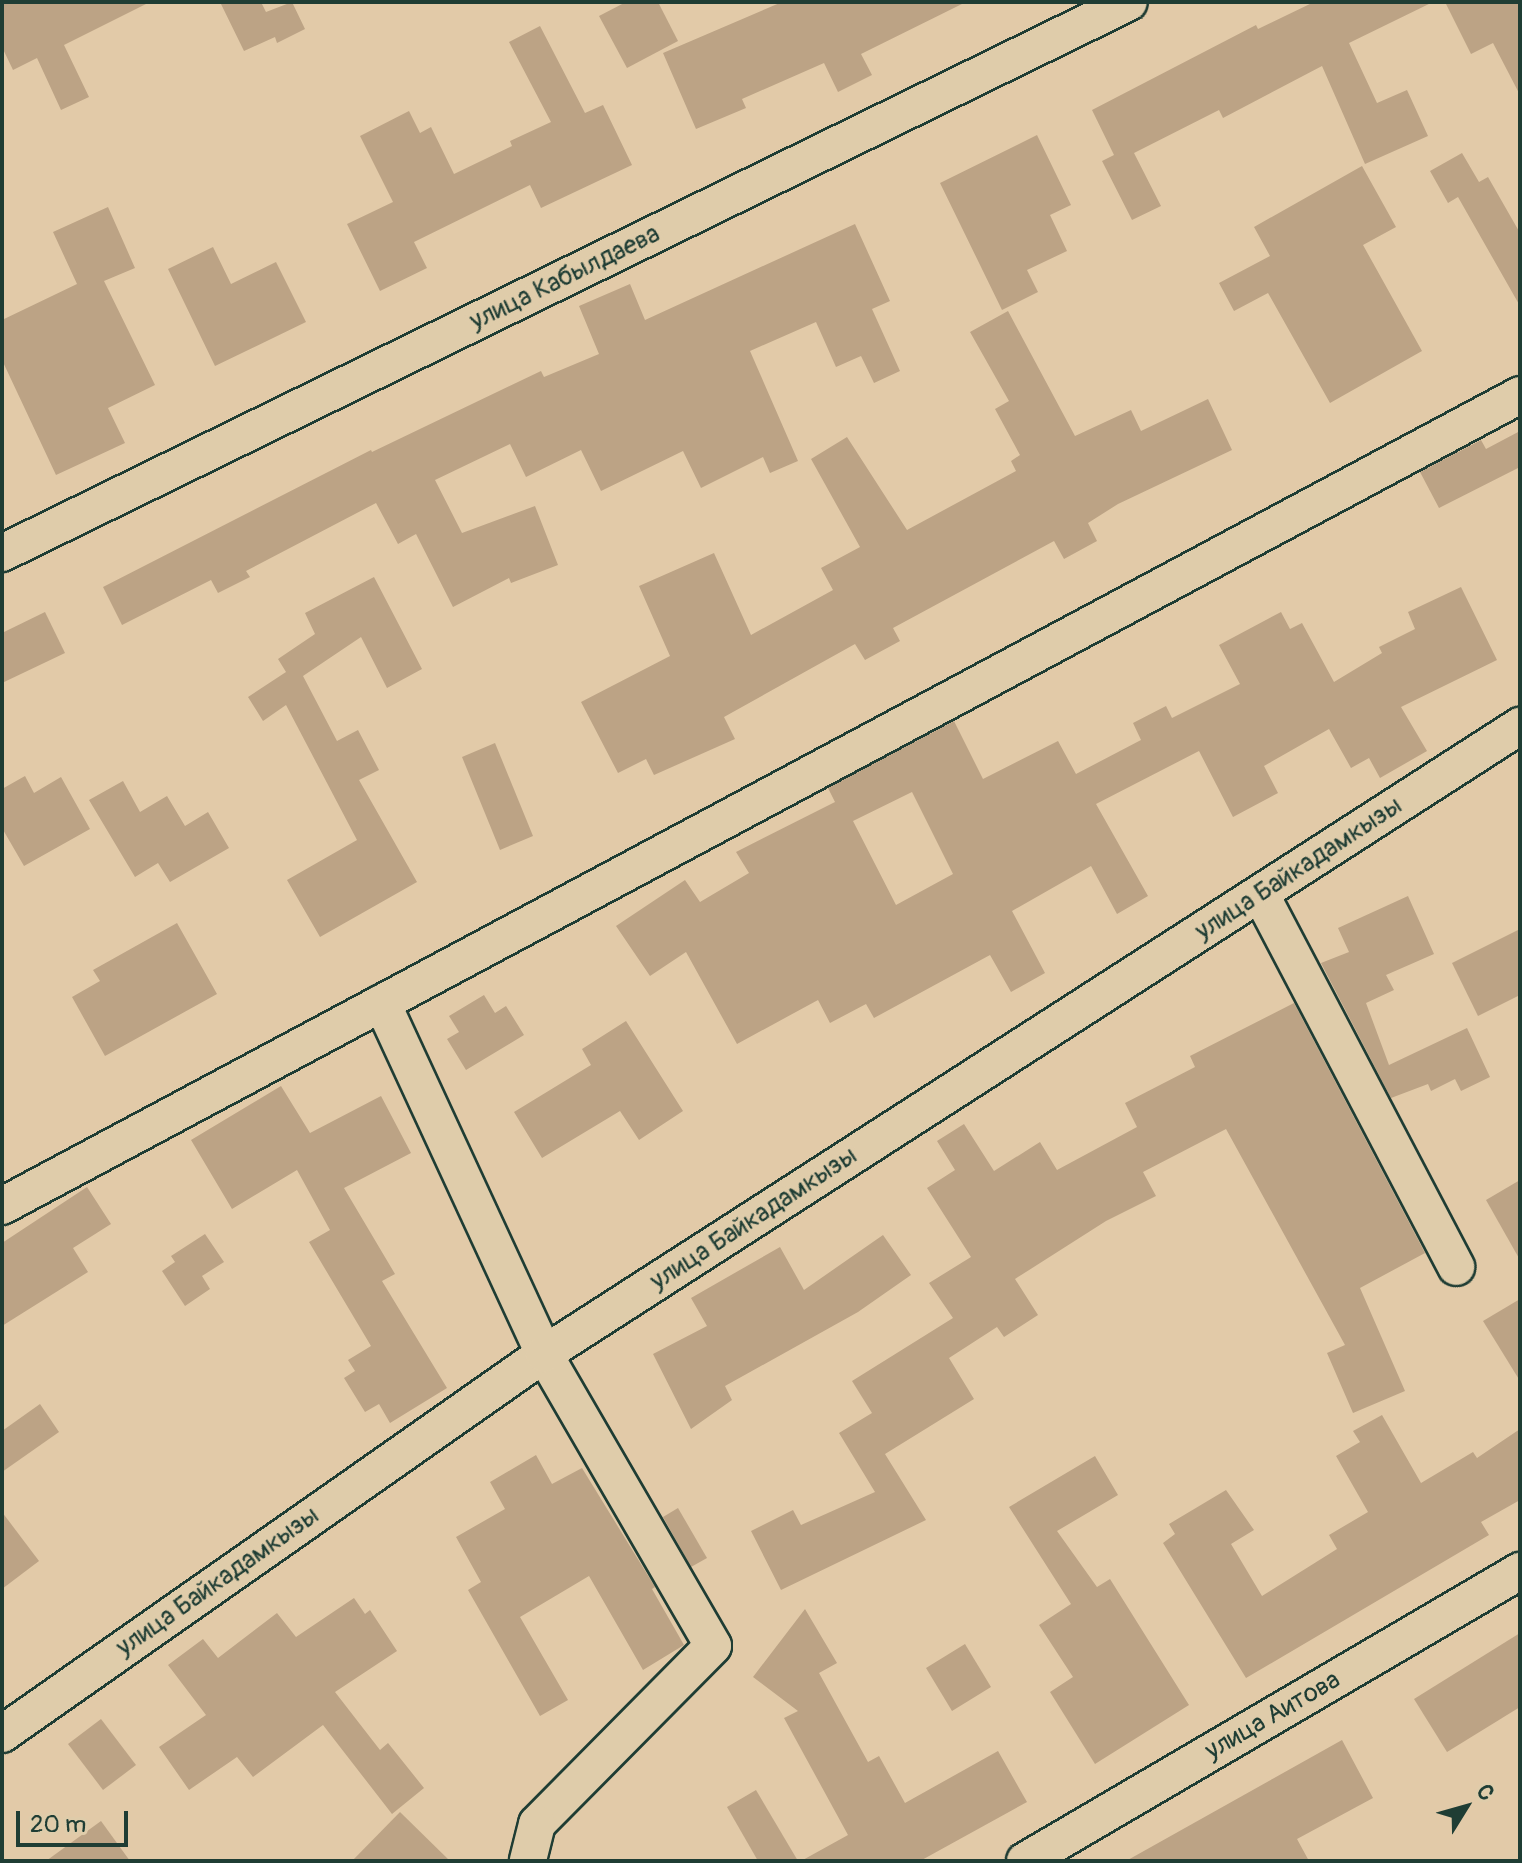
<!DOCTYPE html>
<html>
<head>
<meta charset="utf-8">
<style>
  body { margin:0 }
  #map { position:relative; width:1522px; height:1863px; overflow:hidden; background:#e2caa8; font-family:Pangolin,sans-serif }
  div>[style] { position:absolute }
  .building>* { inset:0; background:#bca385 }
  .roads { filter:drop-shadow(2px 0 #1f3d34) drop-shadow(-2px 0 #1f3d34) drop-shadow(0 2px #1f3d34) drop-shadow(0 -2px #1f3d34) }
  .street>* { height:36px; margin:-18px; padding:0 18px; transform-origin:18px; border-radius:18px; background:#dfccaa }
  span { translate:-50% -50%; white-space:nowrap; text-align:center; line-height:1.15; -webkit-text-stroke:8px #dfccaa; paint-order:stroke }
  .street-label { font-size:26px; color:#1f3d34 }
  .frame { position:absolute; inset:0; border:4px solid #1f3d34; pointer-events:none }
  .north { position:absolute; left:1426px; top:1767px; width:80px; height:80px; -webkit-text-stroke:6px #dfccaa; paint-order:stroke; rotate:53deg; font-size:22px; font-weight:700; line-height:32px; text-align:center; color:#1f3d34 }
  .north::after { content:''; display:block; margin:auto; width:28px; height:36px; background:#1f3d34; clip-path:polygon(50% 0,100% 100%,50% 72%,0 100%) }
  .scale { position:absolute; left:16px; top:1811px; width:112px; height:36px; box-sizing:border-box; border:4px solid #1f3d34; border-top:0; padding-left:10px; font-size:24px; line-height:28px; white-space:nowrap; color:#1f3d34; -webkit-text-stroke:6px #dfccaa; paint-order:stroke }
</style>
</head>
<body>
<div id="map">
  <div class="building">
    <div style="clip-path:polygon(2px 2px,150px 2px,64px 45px,89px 97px,61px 110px,37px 58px,13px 70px,2px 47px)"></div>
    <div style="clip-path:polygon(220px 2px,261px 2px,266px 12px,292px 2px,305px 29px,277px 43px,275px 37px,244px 51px)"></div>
    <div style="clip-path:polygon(626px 2px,658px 2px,678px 41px,627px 68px,599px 16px)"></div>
    <div style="clip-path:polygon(782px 2px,966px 2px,861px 54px,872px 75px,838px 92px,824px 63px,742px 99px,746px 108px,696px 129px,663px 53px)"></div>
    <div style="clip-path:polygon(1314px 2px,1433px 2px,1349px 43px,1377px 103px,1407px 90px,1428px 136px,1365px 164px,1322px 66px,1223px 118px,1219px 110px,1134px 153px,1161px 206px,1132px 220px,1102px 161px,1114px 155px,1092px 110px,1256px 25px,1258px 29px)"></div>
    <div style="clip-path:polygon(1445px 2px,1520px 2px,1520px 95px,1493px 43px,1471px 54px)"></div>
    <div style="clip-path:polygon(540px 26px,585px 113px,603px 105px,632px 165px,541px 208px,530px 185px,414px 242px,427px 268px,380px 291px,347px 224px,393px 202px,360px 136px,409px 111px,420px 133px,431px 127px,454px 174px,512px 146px,510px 141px,551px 122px,509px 42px)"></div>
    <div style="clip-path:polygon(1037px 135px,1071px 205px,1050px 215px,1067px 251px,1027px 270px,1038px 292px,1002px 310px,940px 183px)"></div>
    <div style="clip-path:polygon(1462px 153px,1479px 182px,1488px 177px,1520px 233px,1520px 306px,1458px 197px,1448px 203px,1430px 171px)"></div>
    <div style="clip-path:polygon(1362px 166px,1396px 227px,1363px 245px,1422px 351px,1330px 403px,1268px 293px,1234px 311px,1219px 283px,1270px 256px,1254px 227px)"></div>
    <div style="clip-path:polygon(108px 207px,135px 268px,104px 281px,155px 385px,108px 408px,125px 443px,56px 475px,2px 360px,2px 320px,77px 284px,53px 232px)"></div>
    <div style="clip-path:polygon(855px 224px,890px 301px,872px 309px,900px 371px,874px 383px,861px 356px,836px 367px,816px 322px,750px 351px,798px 461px,770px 473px,763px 457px,701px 488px,683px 451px,601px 491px,581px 450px,526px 477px,510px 444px,435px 480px,462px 533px,535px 506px,558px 565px,511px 583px,509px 578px,453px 607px,416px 534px,398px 544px,376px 503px,246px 571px,250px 577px,218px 593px,211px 580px,122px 625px,103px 587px,371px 450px,372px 452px,541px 371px,544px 377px,599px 354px,579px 306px,630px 284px,645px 320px)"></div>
    <div style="clip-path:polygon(213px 247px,231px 284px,276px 262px,306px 322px,215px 366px,168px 269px)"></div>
    <div style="clip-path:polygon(1008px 311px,1075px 436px,1131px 410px,1141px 431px,1208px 399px,1232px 450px,1118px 504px,1088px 523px,1097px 541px,1064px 559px,1054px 541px,893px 628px,900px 641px,865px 660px,855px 644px,724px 717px,735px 739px,654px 775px,646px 759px,618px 773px,581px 702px,670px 656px,639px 586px,714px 553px,751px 635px,833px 590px,821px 568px,860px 547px,811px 459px,847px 437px,907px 530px,1016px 471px,1011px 461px,1020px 455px,995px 409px,1009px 401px,970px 332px)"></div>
    <div style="clip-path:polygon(1520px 431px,1520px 467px,1439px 508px,1420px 472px,1481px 440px,1486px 449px)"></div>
    <div style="clip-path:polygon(374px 577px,422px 669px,387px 688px,361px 637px,303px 676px,337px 741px,358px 730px,379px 770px,359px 780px,417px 882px,320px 937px,287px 880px,357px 840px,286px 705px,263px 721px,248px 697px,286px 672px,278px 659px,315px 634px,305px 613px)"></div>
    <div style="clip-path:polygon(evenodd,1461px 587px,1497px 660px,1401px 707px,1427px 751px,1380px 778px,1369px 758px,1351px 768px,1329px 729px,1264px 766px,1278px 793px,1233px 817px,1199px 751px,1096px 804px,1148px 896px,1117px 914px,1091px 866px,1012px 911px,1045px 973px,1011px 992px,990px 955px,874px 1018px,866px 1004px,830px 1023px,818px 1000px,737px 1044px,686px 952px,650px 976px,616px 926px,685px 880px,700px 902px,749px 873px,736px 852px,835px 802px,828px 788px,954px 721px,983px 779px,1058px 741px,1076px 774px,1141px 740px,1133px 723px,1166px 706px,1172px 718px,1240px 684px,1219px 645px,1281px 612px,1290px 629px,1302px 623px,1334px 682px,1382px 653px,1379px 647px,1415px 629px,1408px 612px,1461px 587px,912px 792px,953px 874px,896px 905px,853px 821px,912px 792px)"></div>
    <div style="clip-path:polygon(45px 612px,65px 653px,2px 683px,2px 633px)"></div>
    <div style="clip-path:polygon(495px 743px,533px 836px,500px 850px,462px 757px)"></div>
    <div style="clip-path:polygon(25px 776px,34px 793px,61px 777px,90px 829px,24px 866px,2px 828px,2px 789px)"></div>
    <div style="clip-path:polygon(123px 781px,140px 812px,167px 796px,185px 826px,208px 812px,229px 848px,170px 882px,158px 863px,135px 877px,89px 800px)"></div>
    <div style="clip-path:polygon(1408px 896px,1434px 954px,1386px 975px,1394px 990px,1366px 1003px,1389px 1065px,1467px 1028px,1490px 1077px,1461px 1091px,1455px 1079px,1431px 1091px,1428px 1084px,1391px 1098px,1321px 963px,1349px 952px,1338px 928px)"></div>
    <div style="clip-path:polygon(177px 923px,217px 994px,105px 1056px,72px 997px,100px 981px,93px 970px)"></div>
    <div style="clip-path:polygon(1520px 929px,1520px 995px,1478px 1016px,1452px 963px)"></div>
    <div style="clip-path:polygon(484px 995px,495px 1013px,506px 1006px,524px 1035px,466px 1070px,447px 1039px,459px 1032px,449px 1016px)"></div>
    <div style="clip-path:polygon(1294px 1003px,1425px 1253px,1360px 1288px,1405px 1391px,1353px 1413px,1327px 1353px,1345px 1345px,1226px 1129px,1143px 1172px,1156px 1196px,1106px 1221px,1015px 1279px,1038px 1315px,1004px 1337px,997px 1327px,949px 1358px,974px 1399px,885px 1454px,926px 1520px,781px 1590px,751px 1531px,793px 1510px,801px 1525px,875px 1492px,839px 1433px,872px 1413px,852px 1381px,953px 1318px,929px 1283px,971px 1257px,927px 1188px,955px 1170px,937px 1141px,964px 1124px,994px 1171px,1040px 1142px,1057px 1170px,1137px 1127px,1125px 1103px,1195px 1067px,1190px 1056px)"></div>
    <div style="clip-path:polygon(626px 1021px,683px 1111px,639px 1140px,620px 1111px,542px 1158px,514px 1112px,591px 1065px,582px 1049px)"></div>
    <div style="clip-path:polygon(281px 1086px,310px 1133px,381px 1096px,411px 1153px,344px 1188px,395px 1274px,382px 1281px,447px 1388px,390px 1423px,379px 1404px,365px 1412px,344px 1378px,355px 1371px,348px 1360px,371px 1346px,309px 1242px,330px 1230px,297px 1170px,232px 1209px,191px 1140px)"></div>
    <div style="clip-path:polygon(1520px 1180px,1520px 1260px,1486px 1200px)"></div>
    <div style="clip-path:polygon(87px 1187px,111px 1224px,73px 1248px,88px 1272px,2px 1326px,2px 1243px)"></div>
    <div style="clip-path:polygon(205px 1234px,224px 1262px,202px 1276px,210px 1289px,185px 1306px,162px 1271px,175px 1262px,171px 1256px)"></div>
    <div style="clip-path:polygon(883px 1235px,911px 1275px,858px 1312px,725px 1386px,732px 1400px,691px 1429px,653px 1354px,707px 1326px,691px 1298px,780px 1247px,804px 1290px)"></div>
    <div style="clip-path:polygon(1520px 1299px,1520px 1381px,1483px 1321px)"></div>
    <div style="clip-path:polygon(40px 1404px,59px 1432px,2px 1472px,2px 1431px)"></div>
    <div style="clip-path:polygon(1382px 1415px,1421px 1483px,1473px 1452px,1477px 1458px,1520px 1429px,1520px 1500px,1481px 1522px,1489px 1535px,1246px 1678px,1163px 1543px,1175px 1534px,1169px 1524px,1226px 1490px,1254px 1530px,1231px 1544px,1262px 1596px,1337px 1549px,1329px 1535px,1368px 1512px,1336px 1456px,1360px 1442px,1353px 1431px)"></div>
    <div style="clip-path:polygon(536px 1455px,552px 1484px,582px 1468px,655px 1587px,652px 1589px,684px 1645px,643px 1670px,589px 1576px,520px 1617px,568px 1700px,540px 1716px,468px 1590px,481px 1582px,456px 1537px,505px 1509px,490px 1482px)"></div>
    <div style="clip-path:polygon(1095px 1456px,1118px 1495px,1057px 1531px,1097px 1587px,1110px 1579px,1189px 1705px,1095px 1764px,1050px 1692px,1073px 1677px,1039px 1625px,1071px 1604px,1009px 1507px)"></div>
    <div style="clip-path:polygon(678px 1508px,707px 1558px,691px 1567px,663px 1517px)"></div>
    <div style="clip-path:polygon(2px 1512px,39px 1561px,2px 1589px)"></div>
    <div style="clip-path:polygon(354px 1598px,365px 1614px,370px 1610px,397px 1651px,335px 1692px,380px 1750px,388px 1743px,424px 1788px,392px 1814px,323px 1725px,253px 1777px,237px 1757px,189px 1790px,159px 1747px,206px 1715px,168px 1665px,203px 1639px,218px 1658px,277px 1613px,296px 1637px)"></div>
    <div style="clip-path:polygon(805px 1609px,837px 1663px,819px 1673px,868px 1762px,879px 1756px,905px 1803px,998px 1751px,1027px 1802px,920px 1861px,801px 1861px,848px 1835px,784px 1718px,798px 1711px,753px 1677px)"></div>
    <div style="clip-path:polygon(1520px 1633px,1520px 1707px,1447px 1752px,1414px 1699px)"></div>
    <div style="clip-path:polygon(965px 1644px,991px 1687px,952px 1711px,926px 1668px)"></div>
    <div style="clip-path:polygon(101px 1719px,136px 1765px,103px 1790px,68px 1744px)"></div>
    <div style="clip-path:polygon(1342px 1740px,1373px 1798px,1297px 1839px,1309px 1861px,1126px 1861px)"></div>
    <div style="clip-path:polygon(756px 1790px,798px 1861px,758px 1861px,727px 1807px)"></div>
    <div style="clip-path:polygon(400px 1812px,450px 1861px,352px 1861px)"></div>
    <div style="clip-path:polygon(101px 1821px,130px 1861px,46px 1861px)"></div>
  </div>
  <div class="roads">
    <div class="street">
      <div style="left:2px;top:553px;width:1254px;rotate:-26.05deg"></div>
      <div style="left:1261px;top:895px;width:420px;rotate:62.3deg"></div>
      <div style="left:382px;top:1003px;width:387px;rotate:65.2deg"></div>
      <div style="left:544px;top:1354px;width:337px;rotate:59.9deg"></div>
      <div style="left:713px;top:1646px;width:250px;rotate:134.7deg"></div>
      <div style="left:537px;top:1824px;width:38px;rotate:104deg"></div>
      <div style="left:2px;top:1206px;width:1721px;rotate:-28.11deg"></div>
      <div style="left:2px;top:1734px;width:662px;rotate:-35.03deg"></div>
      <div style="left:544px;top:1354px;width:1161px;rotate:-32.76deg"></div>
      <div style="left:1025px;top:1861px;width:574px;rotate:-30.36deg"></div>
    </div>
  </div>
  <div class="street-label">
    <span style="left:565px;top:278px;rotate:-26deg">улица Кабылдаева</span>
    <span style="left:1299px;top:869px;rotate:-33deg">улица Байкадамкызы</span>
    <span style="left:754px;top:1219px;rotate:-33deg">улица Байкадамкызы</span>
    <span style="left:218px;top:1582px;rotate:-35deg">улица Байкадамкызы</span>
    <span style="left:1273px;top:1716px;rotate:-30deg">улица Аитова</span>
  </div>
  <div class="frame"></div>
  <div class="north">С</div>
  <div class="scale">20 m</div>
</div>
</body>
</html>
